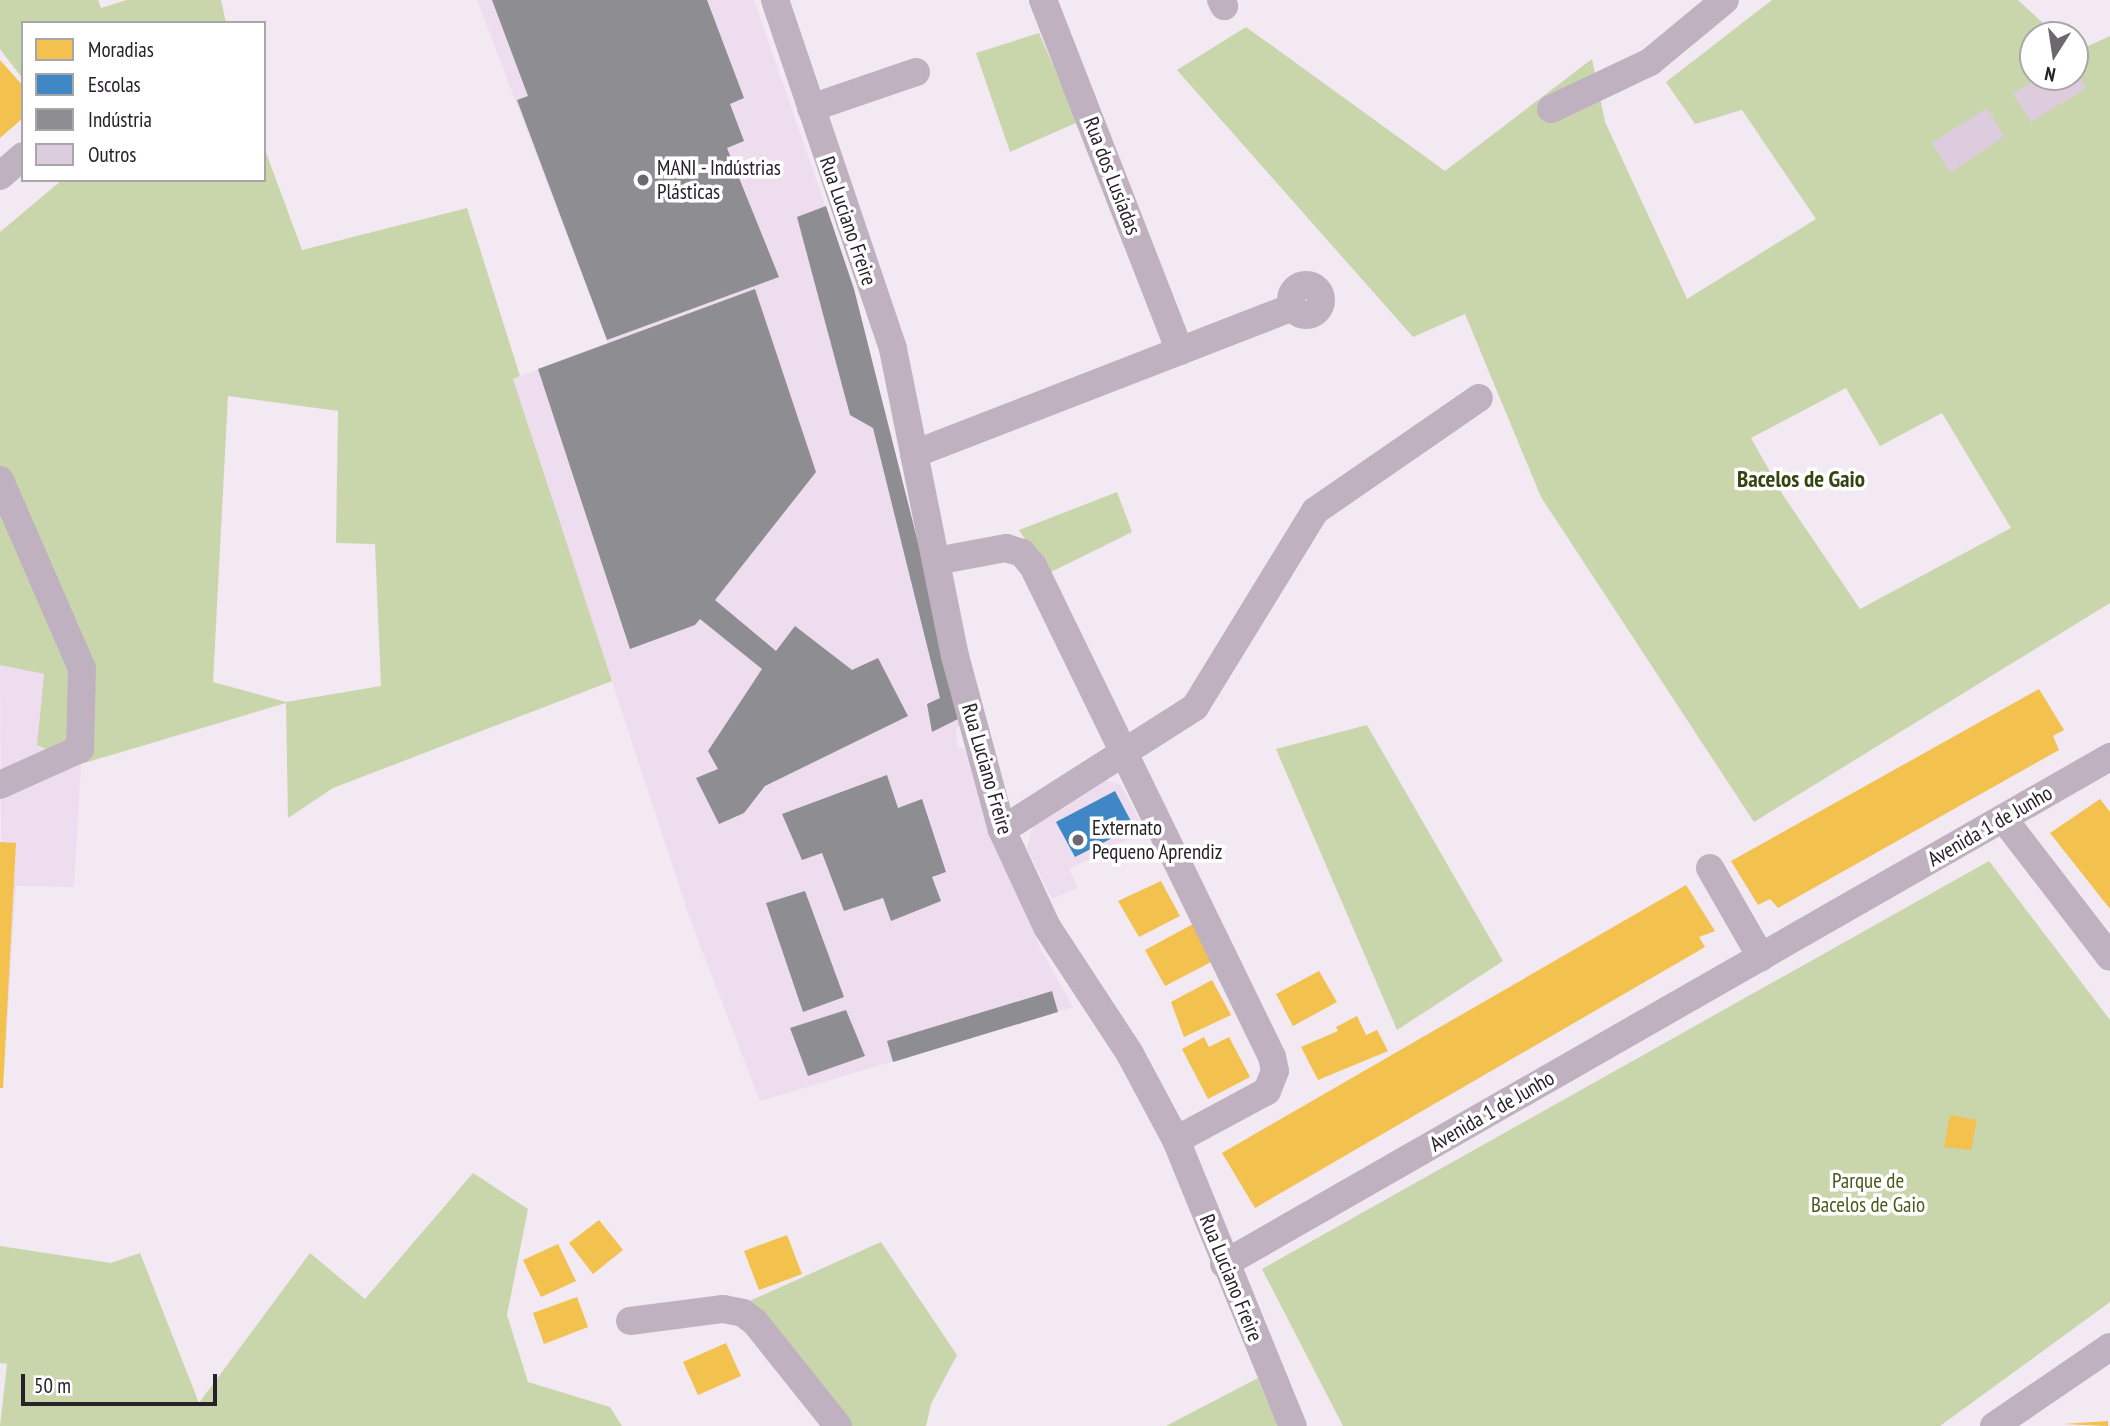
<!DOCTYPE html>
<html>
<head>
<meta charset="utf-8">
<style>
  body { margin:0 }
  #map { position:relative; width:2110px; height:1426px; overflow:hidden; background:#f2e9f3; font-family:"PT Sans Narrow",sans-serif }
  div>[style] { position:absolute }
  .built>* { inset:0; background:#edddee }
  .green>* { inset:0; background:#c9d6ac }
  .homes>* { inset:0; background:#f2c14e }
  .schools>* { inset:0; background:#3f88c5 }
  .industry>* { inset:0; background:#8d8d92 }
  .building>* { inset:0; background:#ddccde }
  .minor>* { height:28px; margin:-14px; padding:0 14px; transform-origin:14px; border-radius:14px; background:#c0b1c1 }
  .minor>.ring { margin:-14px; padding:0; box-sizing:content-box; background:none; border:28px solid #c0b1c1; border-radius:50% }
  .dots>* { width:19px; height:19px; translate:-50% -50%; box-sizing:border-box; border:4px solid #fff; border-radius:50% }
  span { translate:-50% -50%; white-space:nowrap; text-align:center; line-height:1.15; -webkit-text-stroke:7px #fff; paint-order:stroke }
  .poi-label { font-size:21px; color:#272128 }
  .left { translate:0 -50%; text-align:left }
  .street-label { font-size:21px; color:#272128 }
  .park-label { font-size:21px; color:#465b1a }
  .neighbourhood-label { font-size:23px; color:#34450f; font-weight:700 }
  .legend { position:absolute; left:21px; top:21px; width:245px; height:161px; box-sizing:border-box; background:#fff; border:2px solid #a9a6a9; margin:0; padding:9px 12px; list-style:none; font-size:21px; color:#272128 }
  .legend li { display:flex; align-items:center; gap:14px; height:35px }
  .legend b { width:35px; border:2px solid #a9a6a9 }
  .north { position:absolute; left:2019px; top:21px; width:70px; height:70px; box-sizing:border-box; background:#fff; border:2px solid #a9a6a9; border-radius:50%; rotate:192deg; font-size:19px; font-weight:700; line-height:28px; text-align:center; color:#272128 }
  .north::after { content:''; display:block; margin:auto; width:24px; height:32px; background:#6e676f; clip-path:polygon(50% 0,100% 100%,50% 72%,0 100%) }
  .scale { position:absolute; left:21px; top:1374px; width:196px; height:32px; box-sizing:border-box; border:4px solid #272128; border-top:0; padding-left:9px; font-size:21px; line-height:24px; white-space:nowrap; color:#272128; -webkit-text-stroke:5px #fff; paint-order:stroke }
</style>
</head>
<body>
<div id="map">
  <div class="built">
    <div style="clip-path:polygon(477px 0,754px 0,854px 289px,963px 722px,956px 730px,957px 746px,968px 751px,994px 836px,1041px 950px,1073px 1007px,760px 1101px,690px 919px,513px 379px,608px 343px)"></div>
    <div style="clip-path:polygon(0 665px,44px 674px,37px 745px,81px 764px,74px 887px,16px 886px,3px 1088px)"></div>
    <div style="clip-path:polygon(1105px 781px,1121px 785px,1145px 831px,1069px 869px,1078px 888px,1052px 899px,1027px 849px,1033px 826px)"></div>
  </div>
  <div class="green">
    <div style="clip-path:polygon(0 0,98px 0,101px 8px,127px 0,221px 0,226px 23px,23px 23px,23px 79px,0 49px)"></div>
    <div style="clip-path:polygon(evenodd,1772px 0,2018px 0,2056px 35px,2033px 35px,2033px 77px,2075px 77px,2075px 52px,2110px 36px,2110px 603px,1754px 822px,1541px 497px,1465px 314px,1413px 337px,1177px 70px,1246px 27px,1445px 171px,1592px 59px,1605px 122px,1687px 299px,1816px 219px,1742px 110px,1695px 124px,1666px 82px,1772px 0,1846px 388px,1880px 446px,1942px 413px,2011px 528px,1860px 609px,1783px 495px,1751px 438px,1846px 388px)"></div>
    <div style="clip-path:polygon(1039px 33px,1078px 122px,1010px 152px,976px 53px)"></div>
    <div style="clip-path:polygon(evenodd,264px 147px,302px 250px,467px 208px,520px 376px,513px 379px,612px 681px,333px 788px,288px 818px,286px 703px,81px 764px,37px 745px,44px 674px,0 665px,0 232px,62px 180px,264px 180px,264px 147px,228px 396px,338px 411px,336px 543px,375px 544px,381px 686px,286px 702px,213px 682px,228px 396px)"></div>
    <div style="clip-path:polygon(1117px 492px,1132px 532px,1047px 574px,1019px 530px)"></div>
    <div style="clip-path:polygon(1367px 725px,1503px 961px,1397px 1030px,1276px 749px)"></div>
    <div style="clip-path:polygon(1989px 861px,2110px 1020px,2110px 1302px,1940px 1426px,1343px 1426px,1262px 1269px)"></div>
    <div style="clip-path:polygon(473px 1173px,528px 1209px,507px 1315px,528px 1382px,610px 1407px,622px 1426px,0 1426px,7px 1364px,0 1363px,0 1246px,111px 1263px,140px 1253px,199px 1403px,310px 1253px,365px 1299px)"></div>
    <div style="clip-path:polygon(881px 1242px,957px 1355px,931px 1404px,926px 1426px,848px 1426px,745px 1303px)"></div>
    <div style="clip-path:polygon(1258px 1378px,1278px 1426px,1166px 1426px)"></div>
  </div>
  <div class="homes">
    <div style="clip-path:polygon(0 60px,23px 86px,23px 118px,0 138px)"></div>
    <div style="clip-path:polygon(2039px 689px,2064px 730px,2053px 736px,2059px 750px,1778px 908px,1770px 899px,1758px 905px,1731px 861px)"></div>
    <div style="clip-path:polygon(2100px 799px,2110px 812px,2110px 909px,2050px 833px)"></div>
    <div style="clip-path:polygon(0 842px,16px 843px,3px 1088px,0 1088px)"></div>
    <div style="clip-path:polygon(1161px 881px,1180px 916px,1139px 937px,1118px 901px)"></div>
    <div style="clip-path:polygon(1686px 885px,1715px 931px,1699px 937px,1705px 947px,1255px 1208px,1222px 1153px)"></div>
    <div style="clip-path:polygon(1193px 924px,1213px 961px,1165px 986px,1145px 950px)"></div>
    <div style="clip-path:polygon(1319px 971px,1337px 1002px,1293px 1026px,1276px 994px)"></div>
    <div style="clip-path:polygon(1212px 980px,1231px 1015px,1184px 1037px,1171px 1002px)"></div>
    <div style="clip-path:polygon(1357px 1016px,1366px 1035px,1377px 1030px,1388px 1051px,1318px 1080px,1301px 1047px,1338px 1031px,1336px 1027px)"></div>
    <div style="clip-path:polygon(1204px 1037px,1209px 1047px,1229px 1037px,1250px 1077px,1208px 1099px,1182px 1049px)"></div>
    <div style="clip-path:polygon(1950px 1115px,1977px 1120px,1971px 1150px,1944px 1147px)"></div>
    <div style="clip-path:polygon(599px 1220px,623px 1250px,593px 1274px,569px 1243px)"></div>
    <div style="clip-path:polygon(787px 1235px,802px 1274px,759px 1290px,744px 1251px)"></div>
    <div style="clip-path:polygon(558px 1244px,576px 1281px,541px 1297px,523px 1260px)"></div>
    <div style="clip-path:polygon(577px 1297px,588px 1327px,544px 1344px,533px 1313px)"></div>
    <div style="clip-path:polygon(726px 1343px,741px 1376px,698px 1395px,683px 1362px)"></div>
    <div style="clip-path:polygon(2108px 1421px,2108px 1426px,2063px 1424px)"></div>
  </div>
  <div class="schools">
    <div style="clip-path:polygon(1115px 791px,1134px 827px,1075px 857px,1056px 822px)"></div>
  </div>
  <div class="industry">
    <div style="clip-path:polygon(492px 0,707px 0,744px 98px,730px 104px,744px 141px,727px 148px,779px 277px,607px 340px,517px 100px,528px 96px)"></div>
    <div style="clip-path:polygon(826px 206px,854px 289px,962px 717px,932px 732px,927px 704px,940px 698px,873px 428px,850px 415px,797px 217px)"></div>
    <div style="clip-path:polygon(755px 289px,816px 472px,715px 600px,776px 651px,795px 626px,852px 670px,878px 658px,908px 716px,765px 786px,744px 813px,719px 824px,696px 778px,718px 769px,708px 751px,762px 669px,700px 619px,695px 625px,630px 649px,538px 369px)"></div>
    <div style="clip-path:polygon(887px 775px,898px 808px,922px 799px,946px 872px,932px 877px,941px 901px,891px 921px,883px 898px,844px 911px,822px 853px,802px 860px,782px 814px)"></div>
    <div style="clip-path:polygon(805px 891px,844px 997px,803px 1012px,766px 903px)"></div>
    <div style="clip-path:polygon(1052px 991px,1058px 1012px,893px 1062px,887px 1041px)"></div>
    <div style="clip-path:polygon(846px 1010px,865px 1056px,808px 1076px,790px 1028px)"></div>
  </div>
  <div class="building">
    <div style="clip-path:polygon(2075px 71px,2086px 88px,2031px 122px,2013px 94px,2041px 77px,2075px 77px)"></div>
    <div style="clip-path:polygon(1987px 108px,2004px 136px,1950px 173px,1932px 143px)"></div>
  </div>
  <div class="minor">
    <div style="left:775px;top:0;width:368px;rotate:71.3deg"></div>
    <div style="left:893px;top:349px;width:313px;rotate:78.6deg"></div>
    <div style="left:955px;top:656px;width:180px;rotate:74.9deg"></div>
    <div style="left:1002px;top:830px;width:107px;rotate:65.1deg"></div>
    <div style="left:1047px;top:927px;width:152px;rotate:56.8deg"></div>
    <div style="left:1130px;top:1054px;width:98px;rotate:61.9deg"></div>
    <div style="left:1176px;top:1140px;width:309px;rotate:67.8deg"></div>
    <div style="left:1043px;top:0;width:377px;rotate:68.7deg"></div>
    <div style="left:1221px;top:0;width:7px;rotate:63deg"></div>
    <div style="left:811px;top:108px;width:111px;rotate:-18.9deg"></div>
    <div style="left:1551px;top:109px;width:110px;rotate:-25.4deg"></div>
    <div style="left:1650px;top:62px;width:97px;rotate:-39.6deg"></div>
    <div style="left:0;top:176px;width:30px;rotate:-41deg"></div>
    <div class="ring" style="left:1291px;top:285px;width:2px;height:2px"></div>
    <div style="left:914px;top:454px;width:407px;rotate:-21.2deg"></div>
    <div style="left:0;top:480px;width:206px;rotate:66.5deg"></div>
    <div style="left:82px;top:669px;width:80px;rotate:91.4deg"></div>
    <div style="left:80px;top:749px;width:88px;rotate:155.8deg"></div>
    <div style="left:936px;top:561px;width:71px;rotate:-10.5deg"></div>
    <div style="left:1006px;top:548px;width:17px;rotate:17deg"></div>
    <div style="left:1022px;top:553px;width:17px;rotate:50deg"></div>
    <div style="left:1033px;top:566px;width:546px;rotate:64.04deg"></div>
    <div style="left:1272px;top:1057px;width:14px;rotate:78deg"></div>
    <div style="left:1275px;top:1071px;width:22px;rotate:112deg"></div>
    <div style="left:1267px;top:1091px;width:103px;rotate:151.7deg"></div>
    <div style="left:2003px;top:818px;width:175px;rotate:52.4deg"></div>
    <div style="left:1002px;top:830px;width:229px;rotate:-32.5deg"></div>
    <div style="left:1195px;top:707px;width:230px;rotate:-58.5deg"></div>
    <div style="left:1315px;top:511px;width:199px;rotate:-34.6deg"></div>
    <div style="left:1710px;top:868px;width:103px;rotate:60.2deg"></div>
    <div style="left:1224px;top:1264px;width:1021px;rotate:-29.78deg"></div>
    <div style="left:630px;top:1321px;width:94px;rotate:-7.4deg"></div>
    <div style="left:723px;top:1309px;width:20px;rotate:11deg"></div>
    <div style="left:743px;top:1313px;width:15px;rotate:37deg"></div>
    <div style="left:755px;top:1322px;width:133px;rotate:51.4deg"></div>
    <div style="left:1994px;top:1426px;width:140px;rotate:-34.3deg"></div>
  </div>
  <div class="dots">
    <div style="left:643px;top:180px;background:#6e676f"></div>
    <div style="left:1078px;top:840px;background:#6e676f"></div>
  </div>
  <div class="poi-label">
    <span class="left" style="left:657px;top:180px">MANI - Indústrias<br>Plásticas</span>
    <span class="left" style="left:1092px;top:840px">Externato<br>Pequeno Aprendiz</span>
  </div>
  <div class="street-label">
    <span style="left:1112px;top:176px;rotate:69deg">Rua dos Lusíadas</span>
    <span style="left:848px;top:221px;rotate:71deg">Rua Luciano Freire</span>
    <span style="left:987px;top:769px;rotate:74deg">Rua Luciano Freire</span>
    <span style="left:1990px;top:826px;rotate:-30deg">Avenida 1 de Junho</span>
    <span style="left:1492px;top:1111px;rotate:-30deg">Avenida 1 de Junho</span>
    <span style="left:1231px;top:1278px;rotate:68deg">Rua Luciano Freire</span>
  </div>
  <div class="park-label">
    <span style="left:1868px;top:1193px">Parque de<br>Bacelos de Gaio</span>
  </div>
  <div class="neighbourhood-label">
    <span style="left:1801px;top:479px">Bacelos de Gaio</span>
  </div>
  <ul class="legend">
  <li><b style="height:19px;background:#f2c14e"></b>Moradias</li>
  <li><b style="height:19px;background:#3f88c5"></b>Escolas</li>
  <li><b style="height:19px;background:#8d8d92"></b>Indústria</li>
  <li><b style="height:19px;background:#ddccde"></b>Outros</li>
  </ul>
  <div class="north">N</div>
  <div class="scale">50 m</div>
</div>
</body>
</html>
